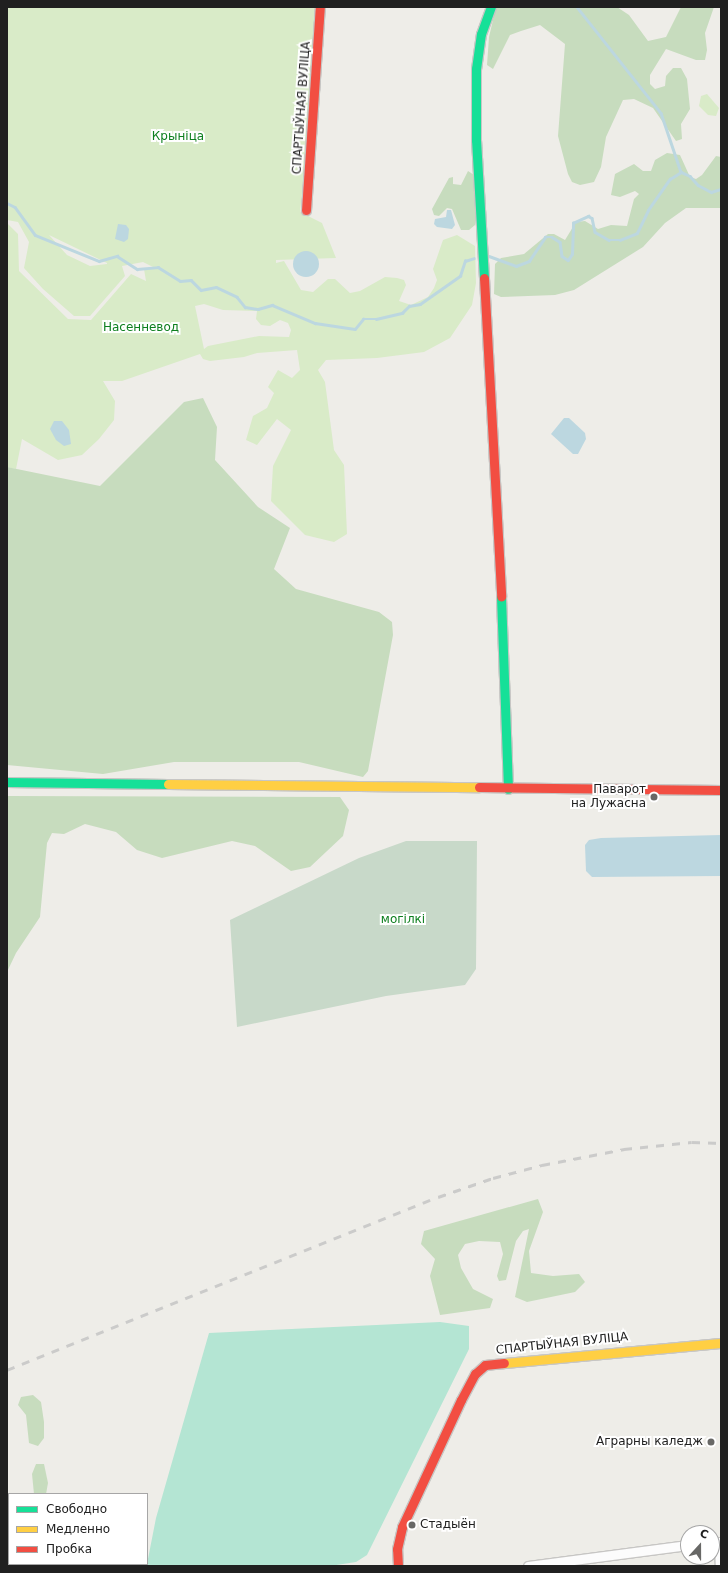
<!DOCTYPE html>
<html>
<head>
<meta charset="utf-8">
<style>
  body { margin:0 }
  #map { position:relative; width:728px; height:1573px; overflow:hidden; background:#eeede8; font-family:"DejaVu Sans",sans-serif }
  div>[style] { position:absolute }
  .grass>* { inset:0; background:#d9ebc8 }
  .forest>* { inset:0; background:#c7dcbe }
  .cemetery>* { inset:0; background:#c8d9c9 }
  .pitch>* { inset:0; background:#b4e5d3 }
  .water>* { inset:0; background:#bcd7e0 }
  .round { border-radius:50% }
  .stream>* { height:2.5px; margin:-1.25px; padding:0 1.25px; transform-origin:1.25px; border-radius:1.25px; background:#bcd7e0 }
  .roads { filter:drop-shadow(1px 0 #c7c6c4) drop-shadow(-1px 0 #c7c6c4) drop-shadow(0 1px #c7c6c4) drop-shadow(0 -1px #c7c6c4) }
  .street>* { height:9px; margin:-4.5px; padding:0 4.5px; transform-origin:4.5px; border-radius:4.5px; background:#fcfcfc }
  .fast>* { height:9px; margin:-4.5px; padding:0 4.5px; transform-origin:4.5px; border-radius:4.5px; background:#16e098 }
  .slow>* { height:9px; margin:-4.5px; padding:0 4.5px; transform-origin:4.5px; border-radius:4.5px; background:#ffcf43 }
  .jam>* { height:9px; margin:-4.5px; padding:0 4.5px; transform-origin:4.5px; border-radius:4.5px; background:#f24e42 }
  .rail>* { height:2.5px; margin-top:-1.25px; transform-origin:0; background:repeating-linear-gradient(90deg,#cbcbca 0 8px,transparent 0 16px) }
  .dots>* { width:11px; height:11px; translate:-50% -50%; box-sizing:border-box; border:2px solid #fff; border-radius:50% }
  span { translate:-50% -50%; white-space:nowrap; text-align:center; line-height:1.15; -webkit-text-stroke:4px #fff; paint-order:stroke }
  .street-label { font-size:12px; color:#202020 }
  .park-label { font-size:12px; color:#0d7f1e }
  .poi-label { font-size:12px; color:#202020 }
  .right { translate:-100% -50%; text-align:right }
  .left { translate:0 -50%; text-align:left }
  .frame { position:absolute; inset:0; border:8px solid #202020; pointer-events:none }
  .legend { position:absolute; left:8px; top:1493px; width:140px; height:72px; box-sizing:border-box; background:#fff; border:1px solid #a6a6a6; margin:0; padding:5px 7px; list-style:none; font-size:12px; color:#202020 }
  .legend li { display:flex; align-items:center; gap:8px; height:20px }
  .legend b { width:20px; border:1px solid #a6a6a6 }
  .north { position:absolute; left:680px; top:1525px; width:40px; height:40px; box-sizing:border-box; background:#fff; border:1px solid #a6a6a6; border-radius:50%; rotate:21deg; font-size:11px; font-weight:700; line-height:16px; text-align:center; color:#202020 }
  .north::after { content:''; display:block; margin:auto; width:14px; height:18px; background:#686866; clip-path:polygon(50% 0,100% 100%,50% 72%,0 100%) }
</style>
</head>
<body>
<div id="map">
  <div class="grass">
    <div style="clip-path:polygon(evenodd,7px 7px,316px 7px,314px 83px,300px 212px,322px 223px,336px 258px,276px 260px,276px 263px,284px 261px,301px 290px,313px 292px,328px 279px,335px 279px,350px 293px,360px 291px,385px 277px,397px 278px,404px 280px,406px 285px,399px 301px,411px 305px,428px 297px,434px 288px,437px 280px,433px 269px,443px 240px,457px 235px,475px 246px,476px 283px,472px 305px,450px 338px,424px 352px,377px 358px,326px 360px,318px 370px,325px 382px,334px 450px,344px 465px,347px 534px,334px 542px,305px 535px,271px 501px,273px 466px,291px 430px,277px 419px,257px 445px,246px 440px,253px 416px,267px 408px,274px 393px,268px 387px,278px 370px,292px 378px,300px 370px,297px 350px,257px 353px,244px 357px,210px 361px,203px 359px,200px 354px,122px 381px,103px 381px,115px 401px,114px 420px,99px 439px,82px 455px,58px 460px,22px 439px,16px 469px,7px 467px,7px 223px,18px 234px,19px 271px,68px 319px,91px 320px,131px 274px,146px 281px,144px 269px,157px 269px,143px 262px,122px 266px,125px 276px,90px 316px,74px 316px,43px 289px,24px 268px,29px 242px,18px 222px,7px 220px,7px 7px,49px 235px,107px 263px,107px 264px,90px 266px,67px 255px,49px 235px,7px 7px,204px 304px,223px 310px,257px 311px,256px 319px,261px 325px,270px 326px,280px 320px,288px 323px,291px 330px,289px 337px,259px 336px,208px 346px,204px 349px,195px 306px,204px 304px)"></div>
    <div style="clip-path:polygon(707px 94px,719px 108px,716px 116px,708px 115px,699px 106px,701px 96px)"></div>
  </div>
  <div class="forest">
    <div style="clip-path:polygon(496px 7px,617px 7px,629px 15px,648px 41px,666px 37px,681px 7px,714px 7px,705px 33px,707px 50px,705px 60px,696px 60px,666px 49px,650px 75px,650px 84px,655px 89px,665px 86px,666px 76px,673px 68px,681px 68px,687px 79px,690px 109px,681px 124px,682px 139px,676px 141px,653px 108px,634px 99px,623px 100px,606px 137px,601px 167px,594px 182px,580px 185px,572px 182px,568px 174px,558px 136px,565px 44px,540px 25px,521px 31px,510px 35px,493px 69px,487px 65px,489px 37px)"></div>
    <div style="clip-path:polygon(667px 153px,680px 155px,690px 177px,696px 179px,702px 175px,716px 156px,721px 157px,721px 208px,686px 208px,665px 223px,643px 247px,574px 290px,555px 295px,501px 297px,494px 294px,495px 264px,501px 258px,524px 254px,548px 234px,554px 234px,565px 240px,576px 222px,585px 221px,598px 229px,611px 225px,627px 226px,634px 199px,639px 194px,635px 191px,620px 197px,611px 195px,615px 174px,634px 164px,643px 171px,651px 171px,655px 160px)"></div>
    <div style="clip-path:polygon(468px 171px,474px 175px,476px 213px,475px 225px,469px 230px,461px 230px,452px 209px,447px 208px,439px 216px,434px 215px,432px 209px,449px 178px,453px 177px,453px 184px,461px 185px)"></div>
    <div style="clip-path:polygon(203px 398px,217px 427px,215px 460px,258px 507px,290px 528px,274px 569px,296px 589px,379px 612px,392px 622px,393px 635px,368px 771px,363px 777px,299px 762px,174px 762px,103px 774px,7px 765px,7px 467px,100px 486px,184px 402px)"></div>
    <div style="clip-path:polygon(7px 796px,340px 797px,349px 810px,343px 836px,310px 867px,291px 871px,255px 846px,232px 841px,162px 858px,137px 850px,116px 832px,85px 824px,64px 834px,52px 833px,47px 843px,40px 917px,16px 953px,7px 972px)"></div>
    <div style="clip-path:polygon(538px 1199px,543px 1212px,529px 1251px,531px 1273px,553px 1276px,579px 1274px,585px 1282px,575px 1292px,527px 1302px,515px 1297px,529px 1229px,523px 1231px,516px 1241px,506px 1280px,499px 1281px,497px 1276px,503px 1254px,500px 1242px,479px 1241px,465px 1244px,458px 1255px,461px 1268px,473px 1289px,493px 1299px,490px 1308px,440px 1315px,430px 1276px,435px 1259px,421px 1244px,424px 1231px)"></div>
    <div style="clip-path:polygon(33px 1395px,41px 1402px,44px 1422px,44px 1438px,38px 1446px,29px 1443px,26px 1415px,18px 1405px,21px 1397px)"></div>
    <div style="clip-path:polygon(36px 1464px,44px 1464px,48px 1483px,46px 1494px,34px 1494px,32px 1474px)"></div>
  </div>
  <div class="cemetery">
    <div style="clip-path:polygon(406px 841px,477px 841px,476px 969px,465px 985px,386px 996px,237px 1027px,230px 920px,359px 858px)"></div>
  </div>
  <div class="pitch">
    <div style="clip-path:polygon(440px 1322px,469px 1326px,469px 1349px,367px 1555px,356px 1562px,330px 1566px,144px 1566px,147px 1564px,156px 1518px,209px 1333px)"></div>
  </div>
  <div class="water">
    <div style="clip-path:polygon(447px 210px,451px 210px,455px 225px,452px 229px,437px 227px,434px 224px,435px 219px,446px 217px)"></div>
    <div style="clip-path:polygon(118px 224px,126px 225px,129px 229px,128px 239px,124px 242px,115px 239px)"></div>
    <div class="round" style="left:293px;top:251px;width:26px;height:26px"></div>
    <div style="clip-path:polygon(564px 418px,569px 418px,585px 433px,586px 439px,578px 454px,573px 454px,551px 434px)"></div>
    <div style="clip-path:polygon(54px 421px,62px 421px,69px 430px,71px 444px,64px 446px,56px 440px,50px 429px)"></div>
    <div style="clip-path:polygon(721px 835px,721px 876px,592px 877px,586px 871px,585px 845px,589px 840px,601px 838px)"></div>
  </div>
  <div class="stream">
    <div style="left:577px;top:7px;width:135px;rotate:51.6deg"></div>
    <div style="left:661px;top:113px;width:62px;rotate:71.3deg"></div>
    <div style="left:7px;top:203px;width:9px;rotate:27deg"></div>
    <div style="left:15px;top:207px;width:34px;rotate:54deg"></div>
    <div style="left:35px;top:235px;width:69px;rotate:22.1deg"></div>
    <div style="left:99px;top:261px;width:19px;rotate:-16deg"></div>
    <div style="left:117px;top:256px;width:24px;rotate:33deg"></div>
    <div style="left:137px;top:269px;width:21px;rotate:-5deg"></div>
    <div style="left:158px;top:267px;width:26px;rotate:32deg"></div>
    <div style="left:180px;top:281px;width:11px;rotate:-5deg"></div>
    <div style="left:191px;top:280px;width:14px;rotate:45deg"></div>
    <div style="left:201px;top:290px;width:15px;rotate:-11deg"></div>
    <div style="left:216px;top:287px;width:23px;rotate:25deg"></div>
    <div style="left:237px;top:297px;width:13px;rotate:51deg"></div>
    <div style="left:245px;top:307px;width:13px;rotate:9deg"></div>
    <div style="left:258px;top:309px;width:15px;rotate:-16deg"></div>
    <div style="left:272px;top:305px;width:47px;rotate:22.7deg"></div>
    <div style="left:315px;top:323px;width:40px;rotate:8.5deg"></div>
    <div style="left:355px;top:329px;width:13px;rotate:-51deg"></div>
    <div style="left:363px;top:319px;width:13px"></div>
    <div style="left:376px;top:319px;width:27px;rotate:-13deg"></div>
    <div style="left:402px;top:313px;width:10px;rotate:-45deg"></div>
    <div style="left:409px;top:306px;width:11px;rotate:-10deg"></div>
    <div style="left:420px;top:304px;width:49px;rotate:-35deg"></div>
    <div style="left:460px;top:276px;width:16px;rotate:-72deg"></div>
    <div style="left:465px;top:261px;width:9px;rotate:-18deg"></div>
    <div style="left:489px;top:256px;width:29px;rotate:20deg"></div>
    <div style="left:516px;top:266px;width:14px;rotate:-21deg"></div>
    <div style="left:529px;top:261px;width:29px;rotate:-56deg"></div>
    <div style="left:545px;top:237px;width:7px"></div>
    <div style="left:552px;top:237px;width:9px;rotate:32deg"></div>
    <div style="left:560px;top:242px;width:14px;rotate:82deg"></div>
    <div style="left:562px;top:256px;width:7px;rotate:34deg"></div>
    <div style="left:568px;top:260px;width:7px;rotate:-56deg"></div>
    <div style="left:572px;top:254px;width:31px;rotate:-88deg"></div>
    <div style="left:573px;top:223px;width:17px;rotate:-25deg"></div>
    <div style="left:588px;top:216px;width:4px;rotate:27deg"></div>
    <div style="left:592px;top:218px;width:14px;rotate:78deg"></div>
    <div style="left:595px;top:232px;width:16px;rotate:30deg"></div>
    <div style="left:609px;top:240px;width:11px"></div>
    <div style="left:620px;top:240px;width:18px;rotate:-22deg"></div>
    <div style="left:637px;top:233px;width:25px;rotate:-64deg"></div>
    <div style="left:648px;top:210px;width:38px;rotate:-55deg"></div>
    <div style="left:670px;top:179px;width:13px;rotate:-32deg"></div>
    <div style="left:681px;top:172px;width:10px;rotate:24deg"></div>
    <div style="left:690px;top:176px;width:12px;rotate:48deg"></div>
    <div style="left:698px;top:185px;width:15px;rotate:28deg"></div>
    <div style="left:711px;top:192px;width:10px;rotate:-17deg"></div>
  </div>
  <div class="roads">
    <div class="street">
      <div style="left:719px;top:1542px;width:24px;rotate:88deg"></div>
      <div style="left:528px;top:1566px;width:161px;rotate:-7.5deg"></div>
    </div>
    <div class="fast">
      <div style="left:484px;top:278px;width:138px;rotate:-93.3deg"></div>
      <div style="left:476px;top:140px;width:71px;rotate:-90deg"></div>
      <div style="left:476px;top:69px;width:35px;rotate:-82deg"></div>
      <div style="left:481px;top:34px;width:29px;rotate:-70deg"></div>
      <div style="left:501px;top:597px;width:192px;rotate:87.9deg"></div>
      <div style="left:7px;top:782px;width:161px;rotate:0.7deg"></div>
    </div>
    <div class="slow">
      <div style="left:168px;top:784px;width:311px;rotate:0.6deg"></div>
      <div style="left:504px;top:1363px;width:218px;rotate:-5.3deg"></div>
    </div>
    <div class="jam">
      <div style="left:306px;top:210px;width:203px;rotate:-86.1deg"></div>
      <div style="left:484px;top:278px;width:319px;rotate:86.9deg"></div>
      <div style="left:479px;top:787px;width:242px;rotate:0.7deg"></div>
      <div style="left:398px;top:1566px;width:17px;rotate:-93deg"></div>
      <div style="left:397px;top:1549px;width:23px;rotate:-77deg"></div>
      <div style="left:402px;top:1527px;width:140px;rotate:-65.1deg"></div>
      <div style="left:461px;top:1400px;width:30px;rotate:-62deg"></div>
      <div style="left:475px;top:1374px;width:13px;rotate:-42deg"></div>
      <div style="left:485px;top:1365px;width:19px;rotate:-6deg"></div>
    </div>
  </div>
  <div class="rail">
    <div style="left:7px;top:1370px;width:464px;rotate:-21.9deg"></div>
    <div style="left:438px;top:1197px;width:58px;rotate:-19.1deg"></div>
    <div style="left:493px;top:1178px;width:51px;rotate:-14.9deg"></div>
    <div style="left:542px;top:1165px;width:84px;rotate:-11deg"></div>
    <div style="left:624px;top:1149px;width:68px;rotate:-5.9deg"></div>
    <div style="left:692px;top:1142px;width:29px;rotate:2deg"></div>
  </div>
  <div class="dots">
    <div style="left:654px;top:797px;background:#686866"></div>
    <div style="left:711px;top:1442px;background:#686866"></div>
    <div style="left:412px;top:1525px;background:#686866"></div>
  </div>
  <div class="street-label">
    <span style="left:302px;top:108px;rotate:-86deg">СПАРТЫЎНАЯ ВУЛІЦА</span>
    <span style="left:562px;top:1344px;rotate:-6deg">СПАРТЫЎНАЯ ВУЛІЦА</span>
  </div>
  <div class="park-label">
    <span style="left:178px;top:137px">Крыніца</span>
    <span style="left:141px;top:328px">Насенневод</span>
    <span style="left:403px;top:920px">могілкі</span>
  </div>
  <div class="poi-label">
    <span class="right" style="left:646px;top:797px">Паварот<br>на Лужасна</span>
    <span class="right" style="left:703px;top:1442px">Аграрны каледж</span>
    <span class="left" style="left:420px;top:1525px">Стадыён</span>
  </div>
  <div class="frame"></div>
  <ul class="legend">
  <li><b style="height:5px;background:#16e098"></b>Свободно</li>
  <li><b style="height:5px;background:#ffcf43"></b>Медленно</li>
  <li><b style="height:5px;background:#f24e42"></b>Пробка</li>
  </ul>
  <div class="north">С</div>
</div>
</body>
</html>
